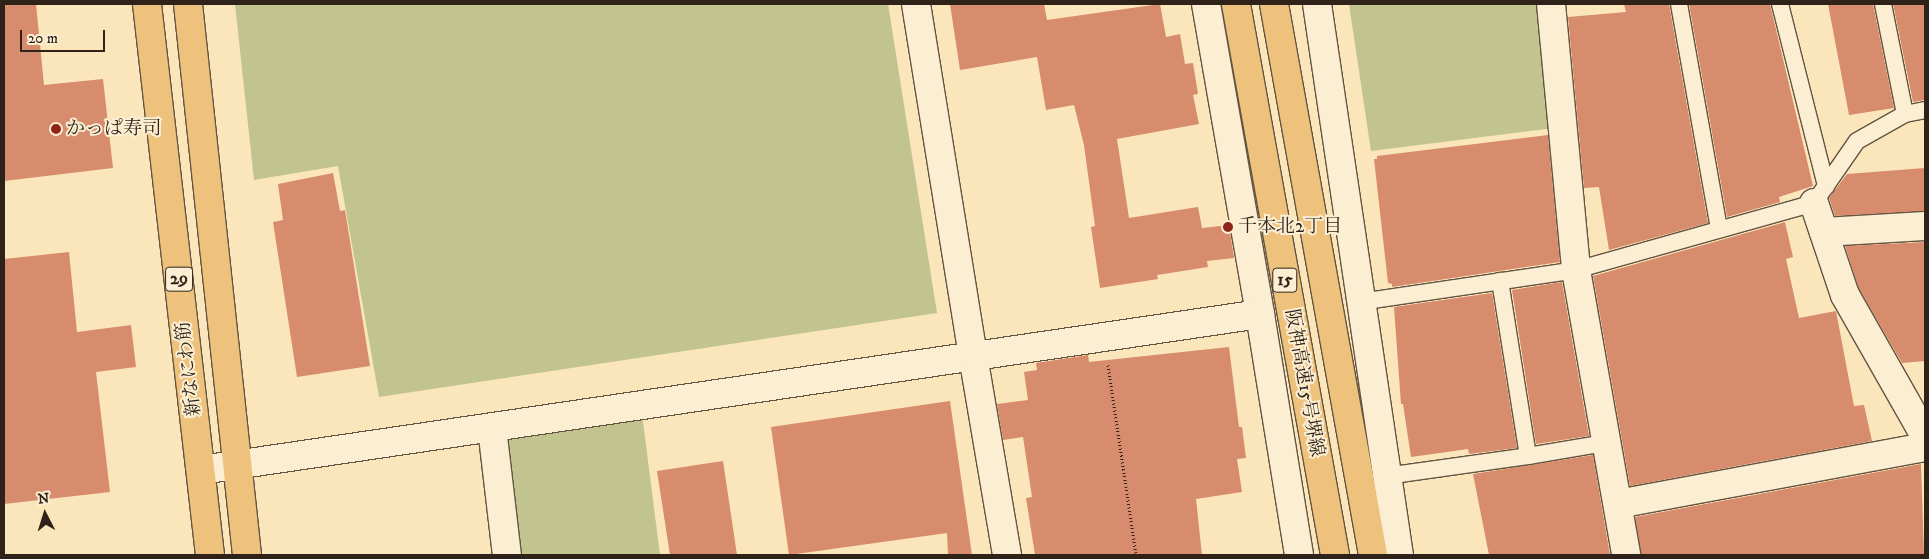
<!DOCTYPE html>
<html>
<head>
<meta charset="utf-8">
<style>
  body { margin:0 }
  #map { position:relative; width:1929px; height:559px; overflow:hidden; background:#fbe5ba; font-family:"IM FELL DW Pica","Noto Serif JP",serif }
  div>[style] { position:absolute }
  .green>* { inset:0; background:#c1c48e }
  .building>* { inset:0; background:#d78c6e }
  .path>* { height:3px; margin-top:-1.5px; transform-origin:0; background:repeating-linear-gradient(90deg,#2f2319 0 1px,transparent 0 3.5px) }
  .roads { filter:drop-shadow(1px 0 #625441) drop-shadow(-1px 0 #625441) drop-shadow(0 1px #625441) drop-shadow(0 -1px #625441) }
  .lane>* { height:16px; margin:-8px; padding:0 8px; transform-origin:8px; border-radius:8px; background:#fceed2 }
  .street>* { height:28px; margin:-14px; padding:0 14px; transform-origin:14px; border-radius:14px; background:#fceed2 }
  .secondary>* { height:28px; margin:-14px; padding:0 14px; transform-origin:14px; border-radius:14px; background:#fceed2 }
  .primary>* { height:28px; margin:-14px; padding:0 14px; transform-origin:14px; border-radius:14px; background:#eec27d }
  .highway>* { height:28px; margin:-14px; padding:0 14px; transform-origin:14px; border-radius:14px; background:#eec27d }
  .dots>* { width:14px; height:14px; translate:-50% -50%; box-sizing:border-box; border:2px solid #fceed2; border-radius:50% }
  span { translate:-50% -50%; white-space:nowrap; text-align:center; line-height:1.15; -webkit-text-stroke:4px #fceed2; paint-order:stroke }
  .shield-label span { padding:1px 4px; background:#fceed2; border:1px solid; border-radius:4px; -webkit-text-stroke-width:0 }
  .shield-label { font-size:18px; color:#2f2319; font-weight:700 }
  .poi-label { font-size:19px; color:#2f2319 }
  .left { translate:0 -50%; text-align:left }
  .street-label { font-size:19px; color:#2f2319 }
  .frame { position:absolute; inset:0; border:5px solid #2f2319; pointer-events:none }
  .north { position:absolute; left:20px; top:489px; width:50px; height:50px; -webkit-text-stroke:4px #fceed2; paint-order:stroke; rotate:355deg; font-size:14px; font-weight:700; line-height:20px; text-align:center; color:#2f2319 }
  .north::after { content:''; display:block; margin:auto; width:18px; height:22px; background:#2f2319; clip-path:polygon(50% 0,100% 100%,50% 72%,0 100%) }
  .scale { position:absolute; left:20px; top:30px; width:85px; height:22px; box-sizing:border-box; border:2px solid #2f2319; border-top:0; padding-left:6px; font-size:15px; line-height:18px; white-space:nowrap; color:#2f2319; -webkit-text-stroke:4px #fceed2; paint-order:stroke }
</style>
</head>
<body>
<div id="map">
  <div class="green">
    <div style="clip-path:polygon(235px 4px,888px 4px,937px 313px,379px 397px,338px 166px,254px 180px)"></div>
    <div style="clip-path:polygon(1349px 4px,1543px 4px,1554px 128px,1371px 151px)"></div>
    <div style="clip-path:polygon(642px 414px,660px 555px,519px 555px,503px 432px)"></div>
  </div>
  <div class="building">
    <div style="clip-path:polygon(4px 4px,36px 4px,44px 85px,103px 79px,113px 168px,4px 181px)"></div>
    <div style="clip-path:polygon(950px 4px,1044px 4px,1047px 20px,1160px 4px,1166px 37px,1180px 34px,1185px 64px,1193px 63px,1198px 94px,1193px 95px,1199px 124px,1117px 139px,1129px 218px,1198px 207px,1202px 228px,1229px 225px,1234px 258px,1207px 261px,1208px 267px,1157px 275px,1158px 279px,1100px 288px,1091px 227px,1095px 226px,1084px 145px,1074px 105px,1046px 110px,1037px 57px,960px 70px)"></div>
    <div style="clip-path:polygon(1624px 4px,1669px 4px,1708px 223px,1609px 250px,1599px 187px,1584px 188px,1568px 17px,1626px 12px)"></div>
    <div style="clip-path:polygon(1689px 4px,1770px 4px,1813px 186px,1779px 197px,1780px 202px,1727px 217px)"></div>
    <div style="clip-path:polygon(1828px 4px,1873px 4px,1894px 108px,1849px 115px)"></div>
    <div style="clip-path:polygon(1893px 4px,1925px 4px,1925px 100px,1913px 102px)"></div>
    <div style="clip-path:polygon(1548px 135px,1560px 262px,1392px 287px,1392px 284px,1388px 283px,1374px 159px,1377px 159px,1377px 156px)"></div>
    <div style="clip-path:polygon(1925px 168px,1925px 211px,1835px 216px,1829px 198px,1847px 174px)"></div>
    <div style="clip-path:polygon(333px 173px,340px 211px,345px 210px,370px 366px,297px 377px,273px 222px,283px 220px,278px 184px)"></div>
    <div style="clip-path:polygon(1785px 222px,1793px 257px,1786px 259px,1799px 318px,1836px 311px,1854px 406px,1864px 405px,1872px 441px,1630px 486px,1593px 276px)"></div>
    <div style="clip-path:polygon(1925px 242px,1925px 361px,1902px 363px,1859px 289px,1845px 246px)"></div>
    <div style="clip-path:polygon(69px 252px,77px 332px,131px 325px,136px 367px,96px 372px,110px 492px,4px 504px,4px 259px)"></div>
    <div style="clip-path:polygon(1562px 282px,1589px 436px,1536px 444px,1512px 290px)"></div>
    <div style="clip-path:polygon(1492px 293px,1517px 448px,1469px 454px,1468px 449px,1411px 457px,1403px 404px,1401px 404px,1394px 307px)"></div>
    <div style="clip-path:polygon(1229px 347px,1239px 427px,1242px 427px,1246px 458px,1237px 459px,1242px 492px,1196px 499px,1202px 555px,1035px 555px,1026px 498px,1032px 497px,1023px 437px,1003px 440px,997px 404px,1028px 400px,1024px 372px,1037px 370px,1036px 363px,1088px 355px,1089px 362px)"></div>
    <div style="clip-path:polygon(950px 401px,972px 555px,948px 555px,947px 533px,789px 555px,771px 427px)"></div>
    <div style="clip-path:polygon(1593px 455px,1610px 555px,1489px 555px,1473px 474px)"></div>
    <div style="clip-path:polygon(723px 461px,737px 555px,670px 555px,657px 471px)"></div>
    <div style="clip-path:polygon(1921px 464px,1924px 555px,1641px 555px,1635px 517px)"></div>
  </div>
  <div class="path">
    <div style="left:1108px;top:365px;width:192px;rotate:81.6deg"></div>
  </div>
  <div class="roads">
    <div class="lane">
      <div style="left:1679px;top:4px;width:229px;rotate:79.9deg"></div>
      <div style="left:1780px;top:4px;width:188px;rotate:75.8deg"></div>
      <div style="left:1883px;top:4px;width:112px;rotate:78.7deg"></div>
      <div style="left:1500px;top:281px;width:177px;rotate:80.9deg"></div>
      <div style="left:1360px;top:302px;width:218px;rotate:-8.4deg"></div>
      <div style="left:1576px;top:270px;width:247px;rotate:-15.7deg"></div>
      <div style="left:1814px;top:203px;width:75px;rotate:-55.3deg"></div>
      <div style="left:1857px;top:141px;width:55px;rotate:-29.4deg"></div>
      <div style="left:1905px;top:114px;width:20px;rotate:-11deg"></div>
      <div style="left:1386px;top:476px;width:143px;rotate:-8deg"></div>
      <div style="left:1528px;top:456px;width:79px;rotate:-9.5deg"></div>
    </div>
    <div class="street">
      <div style="left:1551px;top:4px;width:267px;rotate:84.6deg"></div>
      <div style="left:1576px;top:270px;width:289px;rotate:80deg"></div>
      <div style="left:1814px;top:203px;width:97px;rotate:71.4deg"></div>
      <div style="left:1845px;top:295px;width:162px;rotate:60.4deg"></div>
      <div style="left:1824px;top:232px;width:101px;rotate:-3.4deg"></div>
      <div style="left:973px;top:356px;width:202px;rotate:80.3deg"></div>
      <div style="left:492px;top:428px;width:128px;rotate:83.3deg"></div>
      <div style="left:201px;top:470px;width:1070px;rotate:-8.38deg"></div>
      <div style="left:1618px;top:504px;width:312px;rotate:-10.5deg"></div>
    </div>
    <div class="secondary">
      <div style="left:916px;top:4px;width:357px;rotate:80.8deg"></div>
      <div style="left:1206px;top:4px;width:315px;rotate:80.1deg"></div>
      <div style="left:1260px;top:314px;width:244px;rotate:80.8deg"></div>
      <div style="left:1317px;top:4px;width:557px;rotate:81.54deg"></div>
    </div>
    <div class="primary">
      <div style="left:147px;top:4px;width:555px;rotate:83.48deg"></div>
      <div style="left:188px;top:4px;width:554px;rotate:83.89deg"></div>
    </div>
    <div class="highway">
      <div style="left:1236px;top:4px;width:560px;rotate:79.81deg"></div>
      <div style="left:1274px;top:4px;width:560px;rotate:79.81deg"></div>
    </div>
  </div>
  <div class="dots">
    <div style="left:56px;top:129px;background:#8f2418"></div>
    <div style="left:1228px;top:227px;background:#8f2418"></div>
  </div>
  <div class="shield-label">
    <span style="left:179px;top:279px">29</span>
    <span style="left:1285px;top:280px">15</span>
  </div>
  <div class="poi-label">
    <span class="left" style="left:66px;top:129px">かっぱ寿司</span>
    <span class="left" style="left:1238px;top:227px">千本北2丁目</span>
  </div>
  <div class="street-label">
    <span style="left:189px;top:369px;rotate:-97deg">新なにわ筋</span>
    <span style="left:1304px;top:383px;rotate:80deg">阪神高速15号堺線</span>
  </div>
  <div class="frame"></div>
  <div class="north">N</div>
  <div class="scale">20 m</div>
</div>
</body>
</html>
